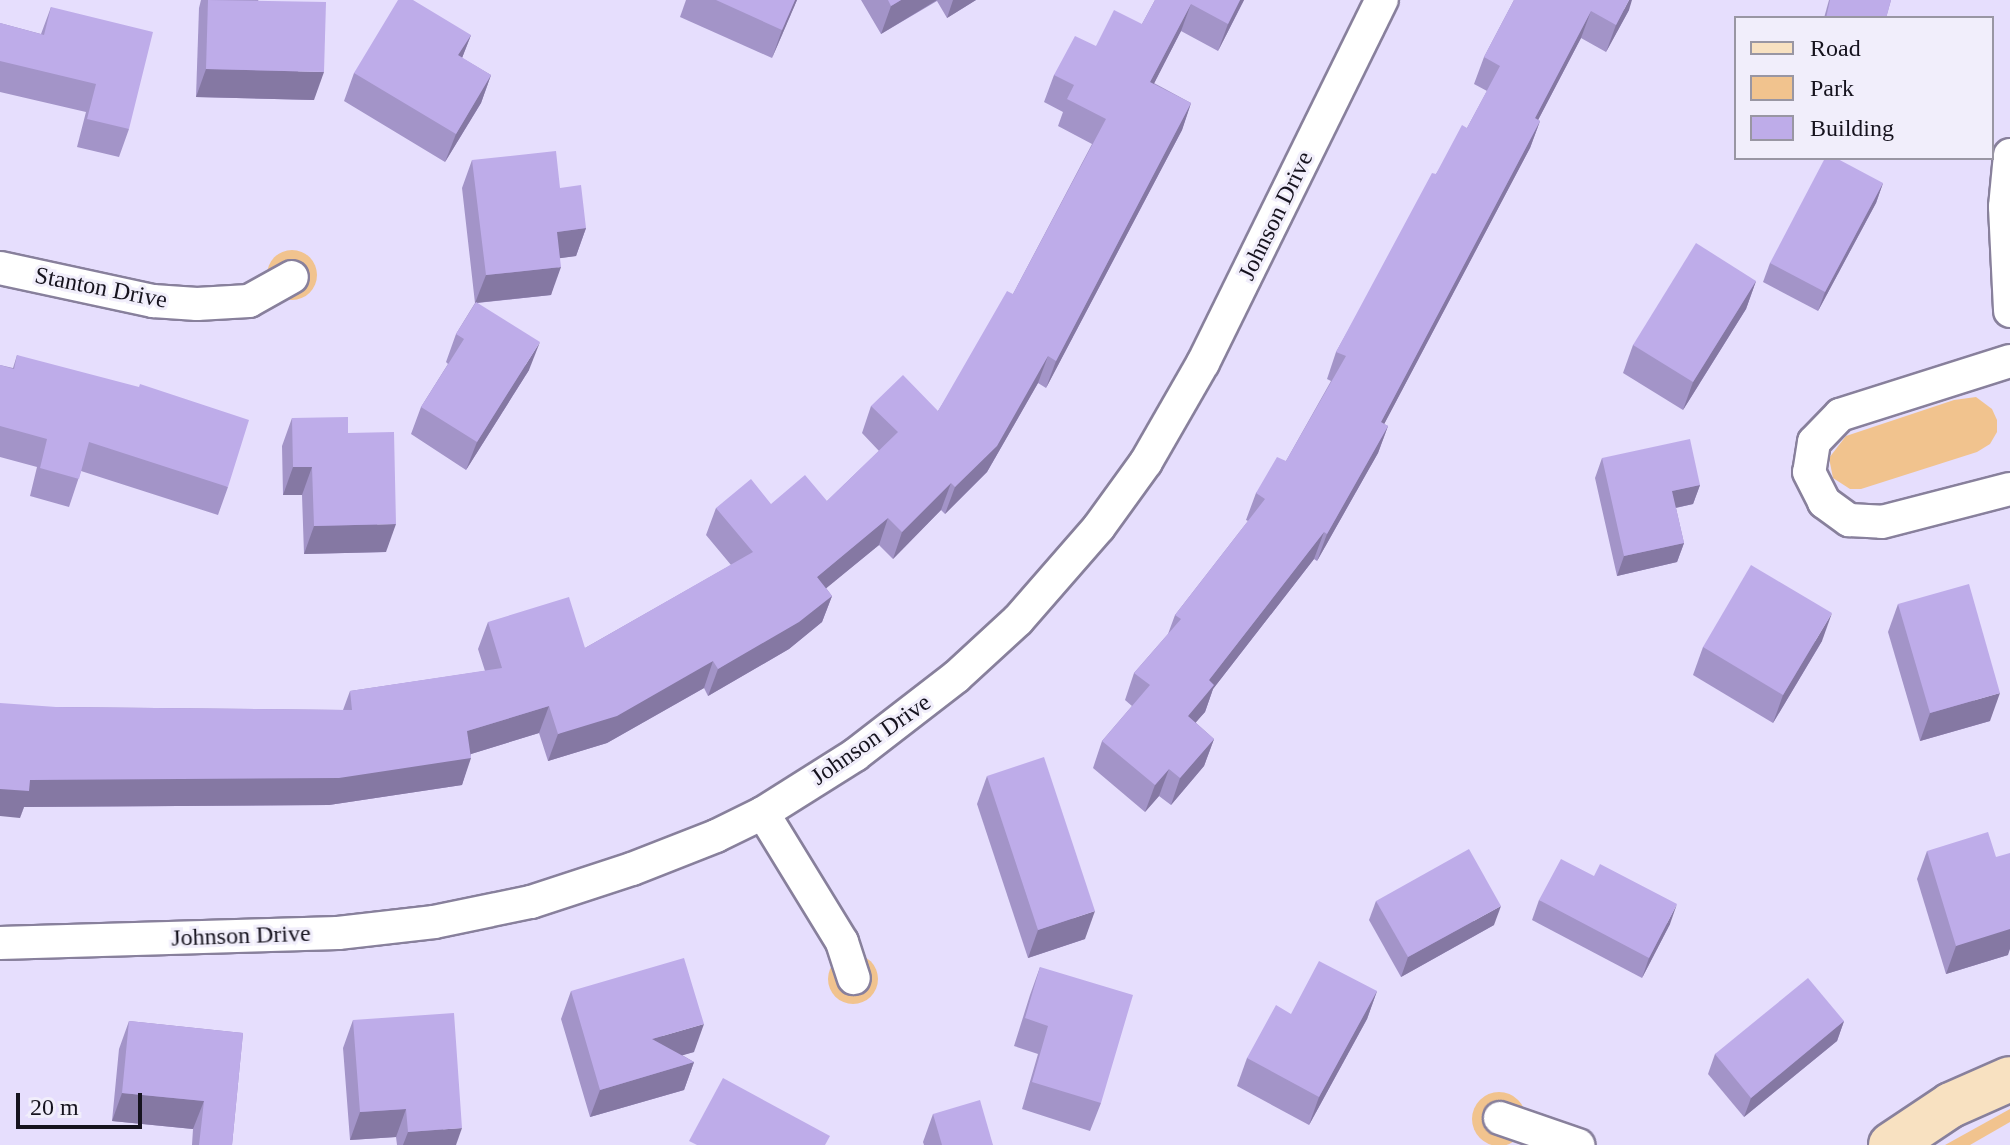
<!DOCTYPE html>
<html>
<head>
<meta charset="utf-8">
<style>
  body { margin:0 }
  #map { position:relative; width:2010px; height:1145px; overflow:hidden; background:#e6defd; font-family:"Times New Roman",serif }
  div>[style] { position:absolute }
  .green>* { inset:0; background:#f1c38e }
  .round { border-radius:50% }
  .roads { filter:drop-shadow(2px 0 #88809c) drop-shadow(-2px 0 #88809c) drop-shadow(0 2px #88809c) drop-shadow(0 -2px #88809c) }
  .street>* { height:32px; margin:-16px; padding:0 16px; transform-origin:16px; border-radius:16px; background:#fff }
  .secondary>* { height:44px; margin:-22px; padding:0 22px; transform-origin:22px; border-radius:22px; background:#f8e1c1 }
  .wall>* { inset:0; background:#a394c8 }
  .shaded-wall>* { inset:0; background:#8578a3 }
  .building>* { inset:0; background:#beace9 }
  span { translate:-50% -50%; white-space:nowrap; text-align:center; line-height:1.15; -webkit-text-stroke:6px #f1eefb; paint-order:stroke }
  .street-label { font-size:24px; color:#16131e }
  .legend { position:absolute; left:1734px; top:16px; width:260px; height:144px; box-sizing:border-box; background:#f1eefb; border:2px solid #9996a3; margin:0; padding:10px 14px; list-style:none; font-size:24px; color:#16131e }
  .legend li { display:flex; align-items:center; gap:16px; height:40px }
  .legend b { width:40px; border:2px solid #9996a3 }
  .scale { position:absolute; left:16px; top:1093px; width:126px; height:36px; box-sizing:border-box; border:4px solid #16131e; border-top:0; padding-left:10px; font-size:24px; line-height:28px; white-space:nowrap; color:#16131e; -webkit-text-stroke:6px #f1eefb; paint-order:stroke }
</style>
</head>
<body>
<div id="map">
  <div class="green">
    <div class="round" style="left:267px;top:250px;width:50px;height:50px"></div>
    <div style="clip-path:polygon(1976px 397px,1992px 409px,1997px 420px,1997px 432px,1990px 444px,1977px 452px,1861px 489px,1850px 489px,1833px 478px,1829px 458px,1846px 436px,1954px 400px)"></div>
    <div class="round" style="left:828px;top:954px;width:50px;height:50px"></div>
    <div class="round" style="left:1472px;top:1092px;width:54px;height:54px"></div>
    <div style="clip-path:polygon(2010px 1109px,2010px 1122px,1970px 1145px,1945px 1145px)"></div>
  </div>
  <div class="roads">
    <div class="street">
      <div style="left:2010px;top:155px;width:52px;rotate:95.5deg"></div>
      <div style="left:2005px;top:207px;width:104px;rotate:87.2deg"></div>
      <div style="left:0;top:268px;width:157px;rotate:12.2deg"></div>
      <div style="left:153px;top:301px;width:44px;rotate:3.9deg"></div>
      <div style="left:197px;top:304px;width:52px;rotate:-3.3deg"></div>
      <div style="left:249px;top:301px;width:49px;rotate:-29.2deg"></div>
      <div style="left:2010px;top:361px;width:178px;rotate:162.4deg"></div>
      <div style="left:1840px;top:415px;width:37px;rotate:134deg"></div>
      <div style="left:1814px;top:442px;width:30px;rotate:99deg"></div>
      <div style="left:1809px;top:472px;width:34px;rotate:63deg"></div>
      <div style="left:1824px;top:502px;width:31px;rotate:36deg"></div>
      <div style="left:1849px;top:520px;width:33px;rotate:3deg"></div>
      <div style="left:1882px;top:522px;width:132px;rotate:-14.5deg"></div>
      <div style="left:763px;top:813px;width:151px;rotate:58.5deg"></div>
      <div style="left:842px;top:942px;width:38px;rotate:72deg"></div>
      <div style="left:0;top:943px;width:338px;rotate:-1.7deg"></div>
      <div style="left:338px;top:933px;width:97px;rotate:-6.5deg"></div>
      <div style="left:434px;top:922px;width:99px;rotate:-11.7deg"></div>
      <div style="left:531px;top:902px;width:106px;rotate:-18.1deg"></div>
      <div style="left:632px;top:869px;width:90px;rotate:-21.4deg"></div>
      <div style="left:716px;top:836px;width:52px;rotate:-26.1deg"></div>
      <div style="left:763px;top:813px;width:109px;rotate:-32.2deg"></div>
      <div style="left:855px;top:755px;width:128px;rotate:-37.7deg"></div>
      <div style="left:956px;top:677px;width:84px;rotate:-42.6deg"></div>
      <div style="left:1018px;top:620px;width:123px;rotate:-48.9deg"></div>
      <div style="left:1099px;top:527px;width:80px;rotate:-54.1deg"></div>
      <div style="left:1146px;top:462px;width:114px;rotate:-60.1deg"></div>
      <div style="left:1203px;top:363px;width:405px;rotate:-63.8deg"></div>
      <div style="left:1500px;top:1118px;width:83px;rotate:19.1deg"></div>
    </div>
    <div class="secondary">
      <div style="left:1891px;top:1145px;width:72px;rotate:-33.7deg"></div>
      <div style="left:1951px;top:1105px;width:64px;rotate:-23.8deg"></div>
    </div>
  </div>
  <div class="wall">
    <div style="clip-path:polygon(201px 0,258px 0,314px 100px,196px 97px,199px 8px)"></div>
    <div style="clip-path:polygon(686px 0,797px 0,772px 58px,680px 17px)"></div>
    <div style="clip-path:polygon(861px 0,976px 0,947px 18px,937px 1px,881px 34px)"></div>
    <div style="clip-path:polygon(1155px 0,1244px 0,1218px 51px,1181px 31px,1154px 83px,1191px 103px,1182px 130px,1046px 388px,1038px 383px,987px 472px,945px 514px,941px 510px,893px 559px,879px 545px,826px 588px,832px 596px,822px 622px,789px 649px,708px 696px,704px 688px,607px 743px,548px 761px,539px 733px,471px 754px,462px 785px,329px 805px,24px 807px,20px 818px,56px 707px,343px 710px,350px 691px,485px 671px,478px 649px,488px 622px,585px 648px,731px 565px,706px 535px,716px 508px,771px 504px,827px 501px,879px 451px,862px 433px,871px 406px,938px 411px,1013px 294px,1092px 144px,1058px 126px,1063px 112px,1044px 102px,1054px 75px,1096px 46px,1142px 24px)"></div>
    <div style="clip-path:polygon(1514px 0,1629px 10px,1606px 52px,1581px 38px,1538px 120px,1540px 121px,1530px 148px,1384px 424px,1388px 426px,1378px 453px,1317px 561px,1314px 559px,1213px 689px,1205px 712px,1195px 722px,1214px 739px,1204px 766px,1171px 805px,1159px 796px,1145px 812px,1093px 768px,1102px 741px,1132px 706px,1125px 700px,1134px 673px,1168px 634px,1175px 615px,1248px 521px,1246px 520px,1256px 493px,1286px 461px,1331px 381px,1327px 379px,1336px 352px,1436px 174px,1467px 128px,1487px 91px,1474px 84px,1484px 57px)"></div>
    <div style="clip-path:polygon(1829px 0,1891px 0,1886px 18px,1824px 18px)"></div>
    <div style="clip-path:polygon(51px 7px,129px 129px,119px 157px,77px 147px,86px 112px,0 92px,0 23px,41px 34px)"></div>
    <div style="clip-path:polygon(471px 35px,462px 58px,491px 75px,481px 103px,445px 162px,344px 101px,354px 73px)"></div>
    <div style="clip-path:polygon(472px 160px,586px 228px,576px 256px,560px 258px,551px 295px,477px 303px,529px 370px,466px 470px,411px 434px,421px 407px,448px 364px,446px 362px,456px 334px,475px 303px,462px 188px)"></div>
    <div style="clip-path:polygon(1883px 183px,1876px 203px,1818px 311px,1763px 282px,1770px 263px)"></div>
    <div style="clip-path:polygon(1756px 281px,1746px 309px,1683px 410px,1623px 373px,1633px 345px)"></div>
    <div style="clip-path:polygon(17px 355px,228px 487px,218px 515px,81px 471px,69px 507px,30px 496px,37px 467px,0 457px,0 365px,13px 368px)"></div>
    <div style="clip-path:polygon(292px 418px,348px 433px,386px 552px,304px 554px,302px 495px,283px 495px,282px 446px)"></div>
    <div style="clip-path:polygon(1602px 458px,1700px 485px,1693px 504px,1676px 508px,1684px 543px,1677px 562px,1617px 576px,1595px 478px)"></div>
    <div style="clip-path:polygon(1898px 604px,1990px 721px,1920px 741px,1888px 632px)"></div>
    <div style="clip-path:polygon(1822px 641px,1773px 723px,1693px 675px,1703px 647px)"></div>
    <div style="clip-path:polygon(987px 776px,1085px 939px,1028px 958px,977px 804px)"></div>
    <div style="clip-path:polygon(1927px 851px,1996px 857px,2008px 955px,1946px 974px,1917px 879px)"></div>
    <div style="clip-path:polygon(1539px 900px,1670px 924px,1642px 978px,1532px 920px)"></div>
    <div style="clip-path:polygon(1376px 901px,1494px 925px,1401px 977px,1369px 920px)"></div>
    <div style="clip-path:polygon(1040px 967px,1101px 1103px,1090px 1131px,1022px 1109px,1038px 1054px,1014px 1046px,1030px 995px)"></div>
    <div style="clip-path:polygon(571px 991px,694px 1052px,682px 1055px,694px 1062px,684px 1090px,590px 1117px,561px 1019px)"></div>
    <div style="clip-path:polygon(1377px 991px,1367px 1019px,1309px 1125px,1237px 1086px,1247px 1058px)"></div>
    <div style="clip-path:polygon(353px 1020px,456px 1145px,397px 1145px,396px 1137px,350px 1140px,343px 1048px)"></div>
    <div style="clip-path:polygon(129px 1021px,243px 1033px,232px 1145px,192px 1145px,193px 1129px,112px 1121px,119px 1049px)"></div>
    <div style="clip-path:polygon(1844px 1021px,1837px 1041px,1744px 1117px,1708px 1074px,1715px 1054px)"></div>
    <div style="clip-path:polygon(933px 1114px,993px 1145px,924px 1145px,923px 1142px)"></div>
  </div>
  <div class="shaded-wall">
    <div style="clip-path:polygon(795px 0,797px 0,772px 58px,782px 30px)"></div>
    <div style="clip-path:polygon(901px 0,937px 0,881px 34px,891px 6px)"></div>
    <div style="clip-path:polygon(953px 0,976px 0,947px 18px)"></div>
    <div style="clip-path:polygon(1240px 0,1244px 0,1218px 51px,1228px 24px)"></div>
    <div style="clip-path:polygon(1629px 0,1632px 0,1629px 10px,1606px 52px,1616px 25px)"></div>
    <div style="clip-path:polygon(1191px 4px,1181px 31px,1141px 109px,1150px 82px)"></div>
    <div style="clip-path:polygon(1591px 11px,1581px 38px,1525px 145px,1535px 118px)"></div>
    <div style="clip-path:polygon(471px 35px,460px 63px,458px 55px)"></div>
    <div style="clip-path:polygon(206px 69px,324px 72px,314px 100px,196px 97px)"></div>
    <div style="clip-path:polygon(491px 75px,481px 103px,445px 162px,456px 134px)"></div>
    <div style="clip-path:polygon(1191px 103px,1182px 130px,1046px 388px,1056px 361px)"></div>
    <div style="clip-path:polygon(1540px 121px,1530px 148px,1371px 449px,1381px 422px)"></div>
    <div style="clip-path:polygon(1883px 183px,1876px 203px,1818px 311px,1825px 292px)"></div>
    <div style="clip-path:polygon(586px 228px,576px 256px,547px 260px,557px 232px)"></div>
    <div style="clip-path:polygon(561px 267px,551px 295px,475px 303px,486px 275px)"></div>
    <div style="clip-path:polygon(1756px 281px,1746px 309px,1683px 410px,1693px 382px)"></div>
    <div style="clip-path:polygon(540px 342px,529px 370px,466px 470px,477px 442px)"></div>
    <div style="clip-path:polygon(1048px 356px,1038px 383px,987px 472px,945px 514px,955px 487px)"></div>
    <div style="clip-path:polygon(1388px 426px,1378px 453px,1317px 561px,1327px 534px)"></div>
    <div style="clip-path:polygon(293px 467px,312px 467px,302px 495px,283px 495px)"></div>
    <div style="clip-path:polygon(951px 483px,941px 510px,893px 559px,902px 532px)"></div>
    <div style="clip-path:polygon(1700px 485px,1693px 504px,1665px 510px,1672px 491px)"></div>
    <div style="clip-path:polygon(888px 518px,879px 545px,807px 604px,817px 577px)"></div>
    <div style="clip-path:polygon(396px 524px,386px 552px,304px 554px,314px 526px)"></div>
    <div style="clip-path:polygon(1324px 532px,1314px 559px,1213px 689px,1205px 712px,1178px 743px,1188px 716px,1209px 680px)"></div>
    <div style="clip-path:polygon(1684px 543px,1677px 562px,1617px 576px,1624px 556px)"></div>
    <div style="clip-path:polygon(832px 596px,822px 622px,789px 649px,708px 696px,718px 669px)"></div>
    <div style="clip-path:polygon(1832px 613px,1822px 641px,1773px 723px,1783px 695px)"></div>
    <div style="clip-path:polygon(713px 661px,704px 688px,607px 743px,548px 761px,558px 734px)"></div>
    <div style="clip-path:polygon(2000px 693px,1990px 721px,1920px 741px,1930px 713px)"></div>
    <div style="clip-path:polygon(549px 706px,539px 733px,458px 758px,467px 731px)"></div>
    <div style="clip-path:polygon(1214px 739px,1204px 766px,1171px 805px,1180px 778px)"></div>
    <div style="clip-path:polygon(471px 758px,462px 785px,329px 805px,24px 807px,20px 818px,0 816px,0 789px,30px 780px)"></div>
    <div style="clip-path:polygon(1169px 769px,1159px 796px,1145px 812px,1155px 785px)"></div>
    <div style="clip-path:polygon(1677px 904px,1670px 924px,1642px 978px,1649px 958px)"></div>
    <div style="clip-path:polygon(1501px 906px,1494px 925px,1401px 977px,1408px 957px)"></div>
    <div style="clip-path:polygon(2010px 909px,2010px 949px,2008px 955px,1946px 974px,1956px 946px)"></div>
    <div style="clip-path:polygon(1095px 911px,1085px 939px,1028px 958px,1038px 930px)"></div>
    <div style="clip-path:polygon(1377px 991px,1367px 1019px,1309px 1125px,1319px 1097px)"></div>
    <div style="clip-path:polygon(1844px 1021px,1837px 1041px,1744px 1117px,1751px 1098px)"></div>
    <div style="clip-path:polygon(704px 1024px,694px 1052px,642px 1067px,652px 1039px)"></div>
    <div style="clip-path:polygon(694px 1062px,684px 1090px,590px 1117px,600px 1090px)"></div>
    <div style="clip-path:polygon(122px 1093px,204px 1101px,193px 1129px,112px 1121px)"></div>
    <div style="clip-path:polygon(406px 1109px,396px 1137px,350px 1140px,360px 1112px)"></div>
    <div style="clip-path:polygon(462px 1128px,456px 1145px,403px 1145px,408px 1132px)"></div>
  </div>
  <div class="building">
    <div style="clip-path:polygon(208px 0,326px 2px,324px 72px,206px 69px)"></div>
    <div style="clip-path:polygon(398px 0,413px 0,471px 35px,458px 55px,491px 75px,456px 134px,354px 73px)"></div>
    <div style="clip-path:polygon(716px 0,795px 0,782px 30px)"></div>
    <div style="clip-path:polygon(888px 0,901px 0,891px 6px)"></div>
    <div style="clip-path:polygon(1155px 0,1240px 0,1228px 24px,1191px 4px,1150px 82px,1191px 103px,1056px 361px,1048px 356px,997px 446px,955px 487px,951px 483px,902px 532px,888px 518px,817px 577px,832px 596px,799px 622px,718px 669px,713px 661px,617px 716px,558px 734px,549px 706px,467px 731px,471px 758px,339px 778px,30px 780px,29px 791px,0 789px,0 703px,56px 707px,352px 710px,350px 691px,502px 668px,488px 622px,569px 597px,585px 648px,753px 552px,716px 508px,751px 479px,771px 504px,805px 475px,827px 501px,898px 432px,871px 406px,903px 375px,938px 411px,1007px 291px,1013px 294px,1106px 119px,1067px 99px,1074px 85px,1054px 75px,1075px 36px,1096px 46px,1114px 10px,1142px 24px)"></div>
    <div style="clip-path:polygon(1514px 0,1629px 0,1616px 25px,1591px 11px,1535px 118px,1540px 121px,1381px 422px,1388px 426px,1327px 534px,1324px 532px,1209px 680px,1214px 685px,1188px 716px,1214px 739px,1180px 778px,1169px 769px,1155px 785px,1102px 741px,1150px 685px,1134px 673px,1181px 619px,1175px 615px,1265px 499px,1256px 493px,1277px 457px,1286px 461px,1346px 356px,1336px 352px,1432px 173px,1436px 174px,1462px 125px,1467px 128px,1500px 66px,1484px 57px)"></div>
    <div style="clip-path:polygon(1830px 0,1891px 0,1886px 18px,1826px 18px)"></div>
    <div style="clip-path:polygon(51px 7px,153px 32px,129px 129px,87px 119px,96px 84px,0 61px,0 23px,44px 35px)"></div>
    <div style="clip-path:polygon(556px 151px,560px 188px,581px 185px,586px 228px,557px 232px,561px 267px,486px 275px,472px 160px)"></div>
    <div style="clip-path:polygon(1825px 158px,1836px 158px,1883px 183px,1825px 292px,1770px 263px)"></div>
    <div style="clip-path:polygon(1696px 243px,1756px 281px,1693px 382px,1633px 345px)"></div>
    <div style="clip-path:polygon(476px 302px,540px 342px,477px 442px,421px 407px,464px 339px,456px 334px)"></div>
    <div style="clip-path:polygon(17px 355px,139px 387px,140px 384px,249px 420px,228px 487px,89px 442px,79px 479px,40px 468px,47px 439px,0 426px,0 365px,14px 369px)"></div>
    <div style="clip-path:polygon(348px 417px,348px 433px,394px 432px,396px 524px,314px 526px,312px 467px,293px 467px,292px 418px)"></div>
    <div style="clip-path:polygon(1690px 439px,1700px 485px,1672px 491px,1684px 543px,1624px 556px,1602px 458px)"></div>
    <div style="clip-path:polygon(1751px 565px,1832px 613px,1783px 695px,1703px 647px)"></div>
    <div style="clip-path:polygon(1969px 584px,2000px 693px,1930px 713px,1898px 604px)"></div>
    <div style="clip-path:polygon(1044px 757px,1095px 911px,1038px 930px,987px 776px)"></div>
    <div style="clip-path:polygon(1988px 832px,1996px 857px,2010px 853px,2010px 929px,1956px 946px,1927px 851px)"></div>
    <div style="clip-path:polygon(1469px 849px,1501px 906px,1408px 957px,1376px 901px)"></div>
    <div style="clip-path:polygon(1561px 859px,1594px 876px,1600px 864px,1677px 904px,1649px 958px,1539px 900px)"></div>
    <div style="clip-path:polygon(684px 958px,704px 1024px,652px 1039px,694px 1062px,600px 1090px,571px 991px)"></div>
    <div style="clip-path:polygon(1319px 961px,1377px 991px,1319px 1097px,1247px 1058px,1276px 1005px,1291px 1014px)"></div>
    <div style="clip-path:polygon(1040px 967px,1133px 995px,1101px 1103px,1032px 1082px,1048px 1026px,1025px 1018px)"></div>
    <div style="clip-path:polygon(1808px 978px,1844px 1021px,1751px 1098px,1715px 1054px)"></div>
    <div style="clip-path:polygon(454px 1013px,462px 1128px,408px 1132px,406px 1109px,360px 1112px,353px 1020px)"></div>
    <div style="clip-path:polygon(129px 1021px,243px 1033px,232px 1145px,199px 1145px,204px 1101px,122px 1093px)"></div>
    <div style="clip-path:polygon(723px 1078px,830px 1136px,825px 1145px,697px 1145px,689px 1141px)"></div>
    <div style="clip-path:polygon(980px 1100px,993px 1145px,942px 1145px,933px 1114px)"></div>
  </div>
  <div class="street-label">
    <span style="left:1276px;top:216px;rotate:-64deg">Johnson Drive</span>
    <span style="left:101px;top:288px;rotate:11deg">Stanton Drive</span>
    <span style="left:871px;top:740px;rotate:-35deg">Johnson Drive</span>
    <span style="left:241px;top:936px;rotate:-2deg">Johnson Drive</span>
  </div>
  <ul class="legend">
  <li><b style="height:10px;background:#f8e1c1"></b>Road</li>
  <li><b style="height:22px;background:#f1c38e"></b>Park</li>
  <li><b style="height:22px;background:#beace9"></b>Building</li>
  </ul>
  <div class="scale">20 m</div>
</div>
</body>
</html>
